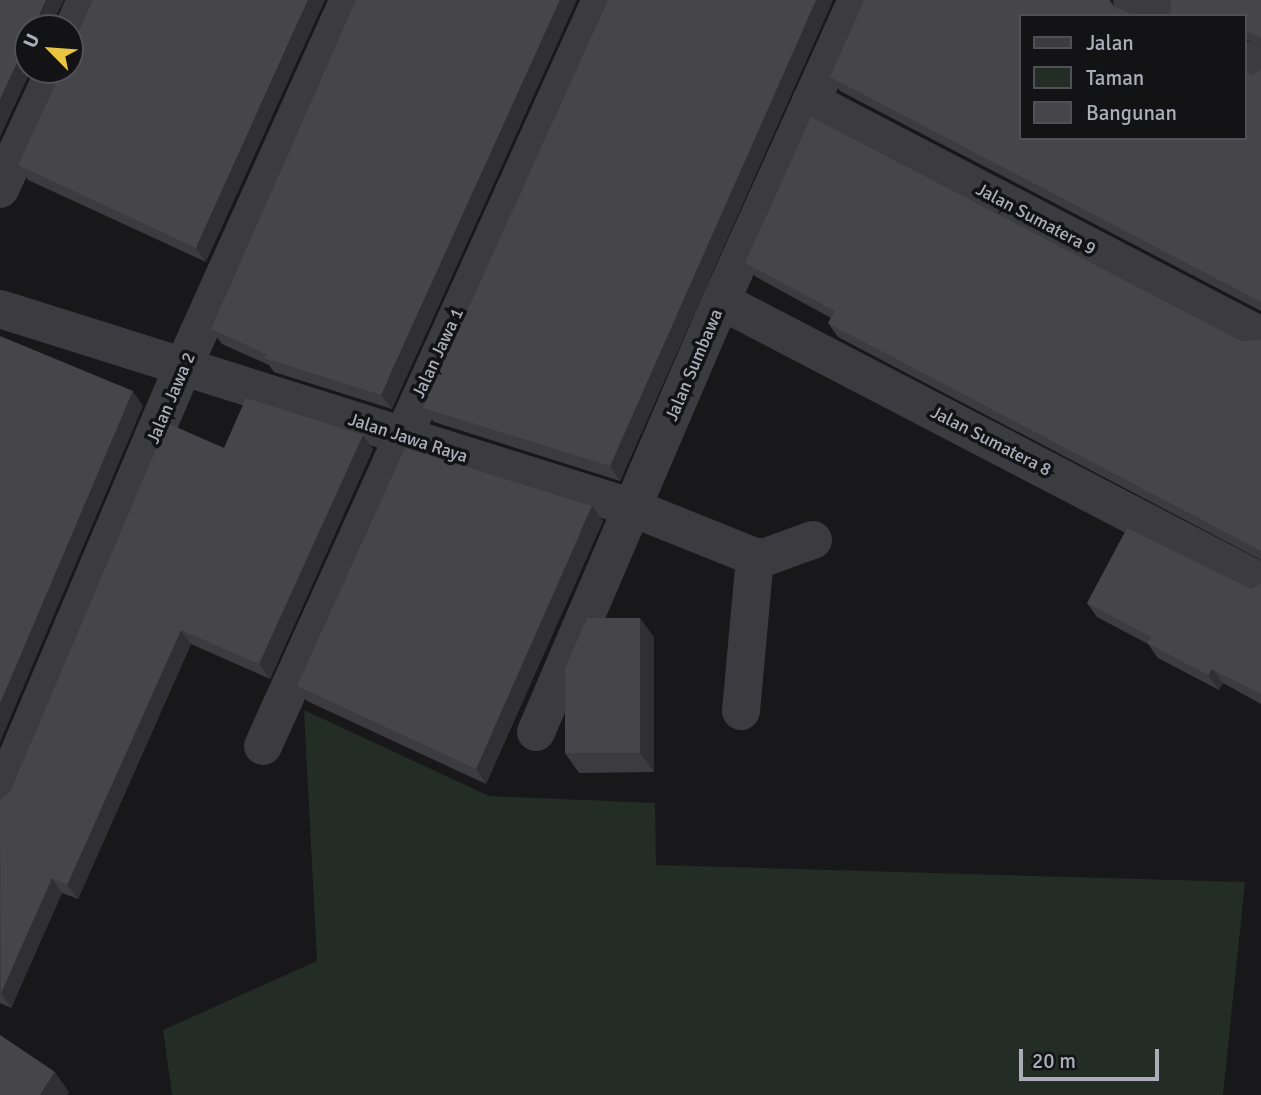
<!DOCTYPE html>
<html>
<head>
<meta charset="utf-8">
<style>
  body { margin:0 }
  #map { position:relative; width:1261px; height:1095px; overflow:hidden; background:#18181a; font-family:Signika,sans-serif }
  div>[style] { position:absolute }
  .green>* { inset:0; background:#242c26 }
  .minor>* { height:38px; margin:-19px; padding:0 19px; transform-origin:19px; border-radius:19px; background:#3b3b40 }
  .wall>* { inset:0; background:#3b3b40 }
  .shaded-wall>* { inset:0; background:#303034 }
  .building>* { inset:0; background:#45454a }
  span { translate:-50% -50%; white-space:nowrap; text-align:center; line-height:1.15; -webkit-text-stroke:7px #131315; paint-order:stroke }
  .street-label { font-size:18px; color:#abadb9 }
  .legend { position:absolute; left:1019px; top:14px; width:228px; height:126px; box-sizing:border-box; background:#131315; border:2px solid #505157; margin:0; padding:9px 12px; list-style:none; font-size:21px; color:#abadb9 }
  .legend li { display:flex; align-items:center; gap:14px; height:35px }
  .legend b { width:35px; border:2px solid #505157 }
  .north { position:absolute; left:14px; top:14px; width:70px; height:70px; box-sizing:border-box; background:#131315; border:2px solid #505157; border-radius:50%; rotate:295deg; font-size:19px; font-weight:700; line-height:28px; text-align:center; color:#abadb9 }
  .north::after { content:''; display:block; margin:auto; width:24px; height:32px; background:#e8c641; clip-path:polygon(50% 0,100% 100%,50% 72%,0 100%) }
  .scale { position:absolute; left:1019px; top:1049px; width:140px; height:32px; box-sizing:border-box; border:4px solid #abadb9; border-top:0; padding-left:9px; font-size:21px; line-height:24px; white-space:nowrap; color:#abadb9; -webkit-text-stroke:5px #131315; paint-order:stroke }
</style>
</head>
<body>
<div id="map">
  <div class="green">
    <div style="clip-path:polygon(304px 710px,489px 796px,655px 803px,656px 865px,1245px 882px,1223px 1095px,172px 1095px,163px 1030px,317px 961px)"></div>
  </div>
  <div class="minor">
    <div style="left:1132px;top:0;width:34px;rotate:28deg"></div>
    <div style="left:70px;top:36px;width:39px;rotate:-66deg"></div>
    <div style="left:1245px;top:60px;width:18px;rotate:27deg"></div>
    <div style="left:811px;top:101px;width:508px;rotate:27.57deg"></div>
    <div style="left:0;top:189px;width:131px;rotate:-65.2deg"></div>
    <div style="left:721px;top:301px;width:609px;rotate:27.49deg"></div>
    <div style="left:0;top:309px;width:664px;rotate:17.45deg"></div>
    <div style="left:633px;top:508px;width:131px;rotate:21.9deg"></div>
    <div style="left:755px;top:557px;width:11px"></div>
    <div style="left:766px;top:557px;width:50px;rotate:-19.9deg"></div>
    <div style="left:741px;top:711px;width:155px;rotate:-84.8deg"></div>
    <div style="left:536px;top:732px;width:469px;rotate:-66.8deg"></div>
    <div style="left:721px;top:301px;width:330px;rotate:-65.7deg"></div>
    <div style="left:263px;top:746px;width:819px;rotate:-65.63deg"></div>
    <div style="left:0;top:798px;width:470px;rotate:-67deg"></div>
    <div style="left:184px;top:365px;width:401px;rotate:-65.7deg"></div>
  </div>
  <div class="wall">
    <div style="clip-path:polygon(356px 0,392px 409px,274px 372px,269px 365px,222px 344px,211px 329px)"></div>
    <div style="clip-path:polygon(608px 0,833px 0,620px 481px,434px 422px,423px 408px)"></div>
    <div style="clip-path:polygon(864px 0,1110px 0,1114px 6px,1021px 16px,1253px 75px,1261px 69px,1261px 311px,840px 91px,830px 77px)"></div>
    <div style="clip-path:polygon(1261px 0,1261px 47px,1245px 39px,1245px 16px)"></div>
    <div style="clip-path:polygon(79px 31px,206px 262px,28px 180px,18px 165px)"></div>
    <div style="clip-path:polygon(745px 263px,1241px 341px,1261px 340px,1261px 560px,838px 337px,828px 323px,831px 318px,756px 277px)"></div>
    <div style="clip-path:polygon(363px 435px,373px 449px,270px 679px,191px 644px,78px 899px,62px 893px,11px 1008px,0 1003px,0 800px,10px 792px,224px 448px)"></div>
    <div style="clip-path:polygon(603px 521px,486px 784px,307px 701px,297px 686px)"></div>
    <div style="clip-path:polygon(1261px 583px,1261px 704px,1223px 683px,1219px 690px,1158px 658px,1148px 644px,1097px 617px,1087px 603px,1251px 589px)"></div>
    <div style="clip-path:polygon(654px 637px,654px 772px,579px 773px,565px 753px)"></div>
  </div>
  <div class="shaded-wall">
    <div style="clip-path:polygon(46px 0,64px 0,50px 28px,41px 28px,40px 13px)"></div>
    <div style="clip-path:polygon(308px 0,325px 0,206px 262px,196px 248px)"></div>
    <div style="clip-path:polygon(560px 0,577px 0,392px 409px,381px 395px)"></div>
    <div style="clip-path:polygon(816px 0,833px 0,620px 481px,610px 466px)"></div>
    <div style="clip-path:polygon(25px 46px,28px 51px,28px 70px,31px 70px,0 137px,0 100px)"></div>
    <div style="clip-path:polygon(133px 391px,143px 406px,0 742px,0 704px)"></div>
    <div style="clip-path:polygon(363px 435px,373px 449px,270px 679px,259px 664px)"></div>
    <div style="clip-path:polygon(592px 506px,603px 521px,486px 784px,476px 769px)"></div>
    <div style="clip-path:polygon(640px 618px,654px 637px,654px 772px,640px 753px)"></div>
    <div style="clip-path:polygon(181px 630px,191px 644px,78px 899px,67px 885px)"></div>
    <div style="clip-path:polygon(1212px 669px,1223px 683px,1219px 690px,1208px 675px)"></div>
    <div style="clip-path:polygon(52px 878px,62px 893px,11px 1008px,1px 993px)"></div>
    <div style="clip-path:polygon(55px 1072px,69px 1092px,67px 1095px,40px 1095px)"></div>
  </div>
  <div class="building">
    <div style="clip-path:polygon(0 0,46px 0,40px 13px,41px 28px,28px 28px,28px 44px,25px 46px,0 100px)"></div>
    <div style="clip-path:polygon(93px 0,308px 0,196px 248px,18px 165px,62px 70px,70px 70px,70px 38px,79px 31px)"></div>
    <div style="clip-path:polygon(356px 0,560px 0,381px 395px,264px 358px,266px 354px,211px 329px)"></div>
    <div style="clip-path:polygon(608px 0,816px 0,610px 466px,423px 408px)"></div>
    <div style="clip-path:polygon(864px 0,1109px 0,1111px 5px,1136px 16px,1021px 16px,1021px 138px,1245px 138px,1245px 72px,1253px 75px,1261px 69px,1261px 302px,830px 77px)"></div>
    <div style="clip-path:polygon(1171px 0,1261px 0,1261px 38px,1245px 30px,1245px 16px,1165px 16px,1171px 12px)"></div>
    <div style="clip-path:polygon(811px 117px,1241px 341px,1261px 340px,1261px 551px,828px 323px,835px 311px,745px 263px)"></div>
    <div style="clip-path:polygon(0 336px,133px 391px,0 704px)"></div>
    <div style="clip-path:polygon(246px 398px,363px 435px,259px 664px,181px 630px,67px 885px,52px 878px,1px 993px,0 800px,10px 792px,167px 423px,224px 448px)"></div>
    <div style="clip-path:polygon(405px 448px,592px 506px,476px 769px,297px 686px)"></div>
    <div style="clip-path:polygon(1127px 528px,1251px 589px,1261px 583px,1261px 694px,1212px 669px,1208px 675px,1147px 643px,1151px 637px,1087px 603px)"></div>
    <div style="clip-path:polygon(587px 618px,640px 618px,640px 753px,565px 753px,565px 669px)"></div>
    <div style="clip-path:polygon(0 1035px,55px 1072px,40px 1095px,0 1095px)"></div>
  </div>
  <div class="street-label">
    <span style="left:1036px;top:219px;rotate:28deg">Jalan Sumatera 9</span>
    <span style="left:438px;top:353px;rotate:-65deg">Jalan Jawa 1</span>
    <span style="left:694px;top:365px;rotate:-67deg">Jalan Sumbawa</span>
    <span style="left:171px;top:398px;rotate:-67deg">Jalan Jawa 2</span>
    <span style="left:408px;top:438px;rotate:18deg">Jalan Jawa Raya</span>
    <span style="left:991px;top:441px;rotate:27deg">Jalan Sumatera 8</span>
  </div>
  <ul class="legend">
  <li><b style="height:9px;background:#3b3b40"></b>Jalan</li>
  <li><b style="height:19px;background:#242c26"></b>Taman</li>
  <li><b style="height:19px;background:#45454a"></b>Bangunan</li>
  </ul>
  <div class="north">U</div>
  <div class="scale">20 m</div>
</div>
</body>
</html>
